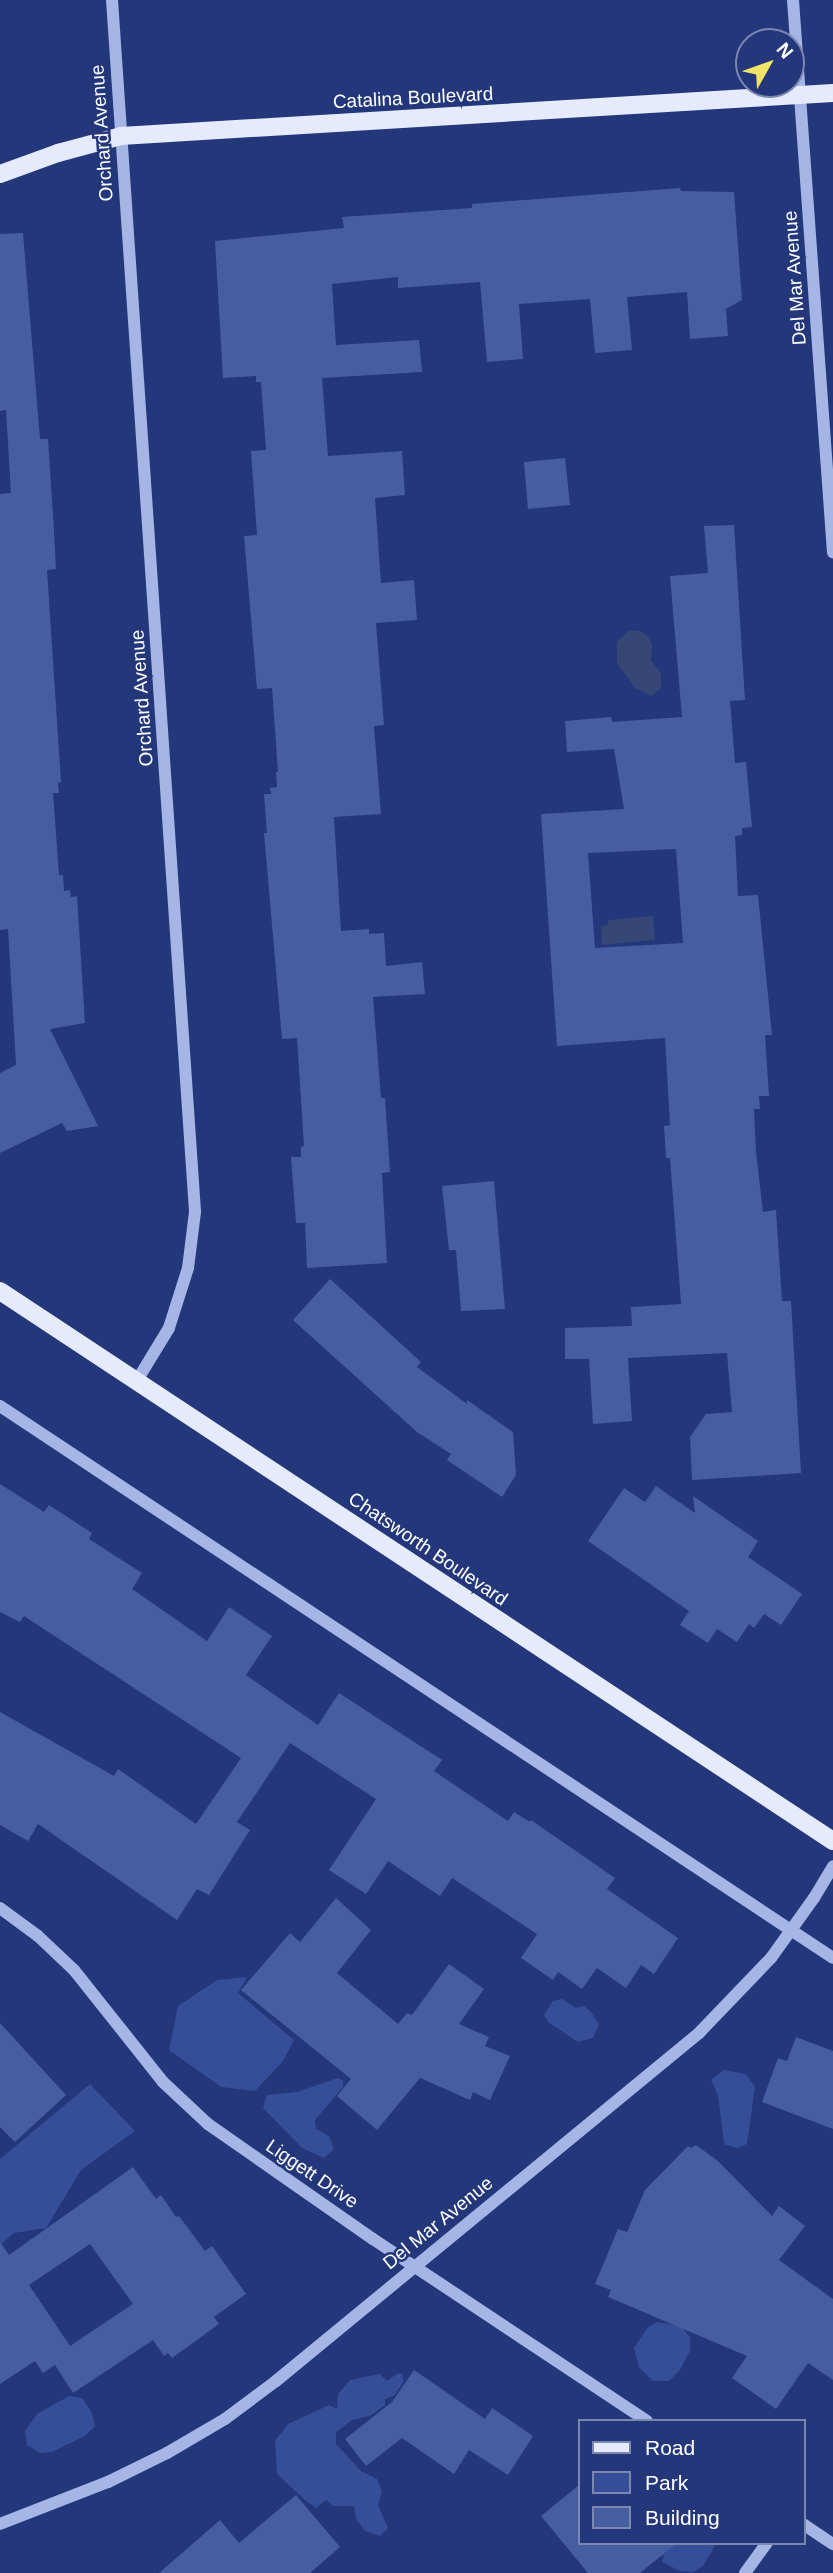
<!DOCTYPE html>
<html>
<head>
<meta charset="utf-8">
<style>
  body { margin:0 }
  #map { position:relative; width:833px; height:2573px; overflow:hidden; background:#23377a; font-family:Arial,sans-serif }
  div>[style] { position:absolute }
  .green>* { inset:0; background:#364e98 }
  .water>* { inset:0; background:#364677 }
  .building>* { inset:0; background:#475da1 }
  .minor>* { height:12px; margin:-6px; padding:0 6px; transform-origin:6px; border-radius:6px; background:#a5b5e5 }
  .major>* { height:18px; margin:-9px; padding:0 9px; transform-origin:9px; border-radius:9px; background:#e5eafc }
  span { translate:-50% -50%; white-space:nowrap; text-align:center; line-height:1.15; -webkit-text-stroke:5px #23377a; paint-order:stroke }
  .street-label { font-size:19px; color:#fff }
  .legend { position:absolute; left:578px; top:2419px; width:228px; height:126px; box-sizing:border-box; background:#23377a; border:2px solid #7b87af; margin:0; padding:9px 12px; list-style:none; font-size:21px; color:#fff }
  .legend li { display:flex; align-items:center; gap:14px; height:35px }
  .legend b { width:35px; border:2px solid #7b87af }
  .north { position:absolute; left:735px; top:28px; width:70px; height:70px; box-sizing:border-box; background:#23377a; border:2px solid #7b87af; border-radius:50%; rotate:50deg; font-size:19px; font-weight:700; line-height:28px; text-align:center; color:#fff }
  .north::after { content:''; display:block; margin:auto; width:24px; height:32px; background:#f0e468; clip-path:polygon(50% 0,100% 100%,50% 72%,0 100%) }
</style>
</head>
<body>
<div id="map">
  <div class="green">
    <div style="clip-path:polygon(247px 1977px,238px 1993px,294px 2040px,283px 2061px,255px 2091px,221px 2087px,169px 2050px,178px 2006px,217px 1980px)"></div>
    <div style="clip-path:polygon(562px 1999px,576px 2008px,584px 2006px,591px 2012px,599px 2024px,593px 2038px,578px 2042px,548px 2022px,544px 2015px,553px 2001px)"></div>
    <div style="clip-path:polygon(724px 2070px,746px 2074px,755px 2087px,747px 2144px,737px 2148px,724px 2144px,718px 2095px,711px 2080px)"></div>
    <div style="clip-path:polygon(338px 2078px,343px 2081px,343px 2087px,315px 2120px,316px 2129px,329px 2136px,334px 2149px,324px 2158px,302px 2148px,263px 2108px,267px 2095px,297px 2092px)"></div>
    <div style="clip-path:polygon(90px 2084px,135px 2131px,81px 2170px,46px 2228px,14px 2233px,0 2245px,0 2159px)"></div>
    <div style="clip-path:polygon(657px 2322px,681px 2326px,690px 2337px,690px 2351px,680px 2370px,669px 2381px,653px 2381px,639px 2367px,634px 2348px,648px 2327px)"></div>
    <div style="clip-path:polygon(398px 2373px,402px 2374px,404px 2381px,394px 2396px,385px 2399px,385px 2405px,370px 2416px,352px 2420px,336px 2432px,336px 2444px,361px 2471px,377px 2479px,382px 2491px,378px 2505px,388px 2528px,380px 2536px,365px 2531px,356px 2519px,354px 2506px,333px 2506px,326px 2500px,316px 2508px,305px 2500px,277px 2474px,275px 2441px,288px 2424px,329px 2405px,337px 2409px,338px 2394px,350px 2380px,380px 2374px,387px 2381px)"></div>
    <div style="clip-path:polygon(69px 2396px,82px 2398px,92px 2413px,95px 2426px,85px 2436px,52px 2452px,40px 2453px,27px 2445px,25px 2431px,37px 2414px)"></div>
    <div style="clip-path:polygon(654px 2543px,716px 2543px,716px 2544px,703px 2566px,693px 2572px,680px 2571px,662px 2562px,664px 2556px)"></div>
  </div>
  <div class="water">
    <div style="clip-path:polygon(629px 630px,640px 631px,648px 636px,652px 645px,651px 660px,661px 673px,661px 688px,651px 696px,635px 688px,617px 663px,617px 642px)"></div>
    <div style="clip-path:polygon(653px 916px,655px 940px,602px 945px,601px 926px,608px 925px,608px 920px)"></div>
  </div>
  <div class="building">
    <div style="clip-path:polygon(680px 188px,681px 191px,734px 192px,742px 300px,726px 309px,728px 336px,690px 339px,687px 292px,627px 297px,632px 350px,595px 353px,590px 299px,519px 304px,523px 359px,487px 362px,480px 282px,398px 288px,398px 277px,332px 284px,336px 345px,419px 340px,422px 372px,322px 378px,328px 456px,402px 451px,405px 495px,375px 498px,381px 583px,414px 580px,417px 620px,376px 623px,384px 725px,374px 726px,381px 814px,334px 817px,341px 931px,369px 929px,369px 934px,384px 933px,386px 966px,422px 962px,425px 994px,373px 997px,381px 1098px,385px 1098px,390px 1172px,382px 1173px,387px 1263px,307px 1268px,305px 1223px,296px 1223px,291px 1157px,301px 1157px,301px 1147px,304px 1146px,297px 1038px,282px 1039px,264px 833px,267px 833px,264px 794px,271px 794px,270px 788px,277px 787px,276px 772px,278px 772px,272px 688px,257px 689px,244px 536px,257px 535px,251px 451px,266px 450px,261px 382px,256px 382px,256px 376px,223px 378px,215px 241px,344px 228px,342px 217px,472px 208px,472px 204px)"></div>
    <div style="clip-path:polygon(23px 233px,40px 439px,48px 439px,54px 531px,56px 569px,47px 570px,61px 782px,58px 783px,59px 793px,53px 793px,59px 875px,63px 875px,64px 891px,70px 890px,71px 897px,77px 896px,85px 1023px,50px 1029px,98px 1126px,67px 1131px,62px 1123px,0 1153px,0 1073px,16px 1065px,8px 929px,0 930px,0 494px,11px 493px,6px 410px,0 411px,0 234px)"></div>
    <div style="clip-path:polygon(565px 458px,570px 505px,528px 509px,524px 462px)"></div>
    <div style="clip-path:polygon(evenodd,734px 525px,745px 700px,730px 701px,735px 763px,746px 762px,752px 827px,742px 828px,742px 835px,735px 836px,738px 896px,758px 895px,772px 1035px,765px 1035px,769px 1096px,759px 1096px,760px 1109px,754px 1109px,756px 1152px,763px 1212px,776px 1210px,782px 1301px,791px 1301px,801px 1473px,692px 1480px,690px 1437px,706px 1414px,732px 1412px,727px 1353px,628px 1358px,632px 1421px,593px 1424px,589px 1359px,565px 1359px,565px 1328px,632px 1326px,631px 1307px,681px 1304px,670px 1158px,666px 1158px,664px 1126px,670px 1125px,665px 1038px,557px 1046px,541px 814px,624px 809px,614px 749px,567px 752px,565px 721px,611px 717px,612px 722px,682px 717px,670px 576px,708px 573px,704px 526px,734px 525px,676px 849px,683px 943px,595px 948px,588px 853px,676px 849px)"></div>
    <div style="clip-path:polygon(494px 1181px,505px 1309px,461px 1311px,456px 1250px,449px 1250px,442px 1186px)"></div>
    <div style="clip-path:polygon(330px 1279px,421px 1362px,417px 1367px,467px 1404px,467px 1400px,513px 1432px,516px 1475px,502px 1497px,447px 1460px,451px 1454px,417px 1432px,293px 1320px)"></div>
    <div style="clip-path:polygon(0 1484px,44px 1512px,49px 1505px,92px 1533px,89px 1539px,142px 1573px,132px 1589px,207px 1641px,229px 1607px,272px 1636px,246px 1675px,318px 1725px,339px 1693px,442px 1760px,434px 1771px,508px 1821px,514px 1812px,530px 1822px,531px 1820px,615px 1878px,607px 1889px,678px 1938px,654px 1974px,641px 1965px,626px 1988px,597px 1968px,582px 1989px,558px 1972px,553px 1980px,521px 1958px,537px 1934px,452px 1878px,440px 1896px,388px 1861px,366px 1894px,329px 1870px,376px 1799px,290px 1743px,237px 1822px,250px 1830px,209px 1895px,197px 1889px,177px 1920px,38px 1824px,28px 1841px,0 1825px,0 1712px,114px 1776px,118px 1769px,196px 1824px,241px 1758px,24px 1616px,20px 1622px,0 1612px)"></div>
    <div style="clip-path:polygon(656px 1486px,695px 1513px,693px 1496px,758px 1541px,748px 1557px,802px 1594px,781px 1625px,764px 1614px,754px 1628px,749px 1624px,737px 1642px,717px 1629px,708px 1643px,680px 1625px,689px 1611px,588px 1541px,624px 1488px,645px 1502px)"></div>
    <div style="clip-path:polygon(336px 1898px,371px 1930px,337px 1973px,398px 2024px,407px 2013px,412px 2015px,449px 1964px,484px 1989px,459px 2024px,489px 2037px,485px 2046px,510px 2056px,490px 2100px,473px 2092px,470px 2100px,420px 2078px,377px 2130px,337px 2096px,351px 2079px,241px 1990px,290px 1933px,300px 1942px)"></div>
    <div style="clip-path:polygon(0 2023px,66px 2095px,15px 2142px,0 2127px)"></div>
    <div style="clip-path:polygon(796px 2037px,833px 2051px,833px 2129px,762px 2102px,778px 2058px,787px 2061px)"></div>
    <div style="clip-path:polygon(696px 2145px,718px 2161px,772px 2216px,779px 2206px,805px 2226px,779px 2260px,833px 2299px,833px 2380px,808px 2363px,776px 2409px,732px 2378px,747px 2356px,608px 2297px,611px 2290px,595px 2284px,618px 2229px,627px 2232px,645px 2190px,688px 2146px,691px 2148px)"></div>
    <div style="clip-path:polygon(evenodd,133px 2167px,156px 2199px,161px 2195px,176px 2217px,179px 2216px,205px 2251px,212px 2246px,246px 2294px,214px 2317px,219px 2324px,172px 2358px,168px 2353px,164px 2356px,153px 2340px,73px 2393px,55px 2365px,43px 2373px,35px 2361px,0 2384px,0 2242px,9px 2255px,133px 2167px,90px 2244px,133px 2304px,70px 2346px,29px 2285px,90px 2244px)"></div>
    <div style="clip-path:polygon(414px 2370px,485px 2419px,492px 2408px,533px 2436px,508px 2475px,469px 2450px,454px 2474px,402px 2438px,366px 2466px,345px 2439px,392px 2402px)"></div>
    <div style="clip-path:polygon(579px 2485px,579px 2543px,677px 2543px,640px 2573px,588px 2573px,541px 2516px)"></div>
    <div style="clip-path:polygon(296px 2495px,340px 2547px,310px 2573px,159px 2573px,220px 2520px,239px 2543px)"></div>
  </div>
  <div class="minor">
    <div style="left:112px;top:0;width:1215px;rotate:86.08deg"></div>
    <div style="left:195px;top:1212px;width:56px;rotate:97.1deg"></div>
    <div style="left:188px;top:1268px;width:63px;rotate:107.6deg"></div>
    <div style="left:169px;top:1328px;width:63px;rotate:121.4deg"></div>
    <div style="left:793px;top:0;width:554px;rotate:85.86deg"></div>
    <div style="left:0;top:1406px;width:999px;rotate:33.53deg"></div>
    <div style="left:0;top:1908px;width:47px;rotate:36.4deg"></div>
    <div style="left:38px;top:1936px;width:50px;rotate:43.4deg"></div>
    <div style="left:74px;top:1970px;width:143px;rotate:51.5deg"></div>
    <div style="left:163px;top:2082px;width:62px;rotate:43deg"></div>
    <div style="left:208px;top:2124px;width:201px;rotate:34.9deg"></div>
    <div style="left:373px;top:2239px;width:329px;rotate:33.6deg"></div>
    <div style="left:0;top:2524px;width:116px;rotate:-21.3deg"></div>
    <div style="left:108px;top:2482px;width:66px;rotate:-26.2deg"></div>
    <div style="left:167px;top:2453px;width:67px;rotate:-30.4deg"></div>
    <div style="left:225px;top:2419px;width:64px;rotate:-36.7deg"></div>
    <div style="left:276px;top:2381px;width:548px;rotate:-39.44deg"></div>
    <div style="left:699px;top:2033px;width:104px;rotate:-46.2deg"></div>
    <div style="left:771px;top:1958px;width:74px;rotate:-54.4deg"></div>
    <div style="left:814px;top:1898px;width:37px;rotate:-59deg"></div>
    <div style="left:803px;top:2524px;width:36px;rotate:34deg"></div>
    <div style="left:745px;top:2573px;width:37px;rotate:-54deg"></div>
  </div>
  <div class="major">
    <div style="left:0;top:174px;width:62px;rotate:-19.9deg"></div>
    <div style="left:58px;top:153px;width:65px;rotate:-15.1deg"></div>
    <div style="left:121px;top:136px;width:713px;rotate:-3.46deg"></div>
    <div style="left:0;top:1291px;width:998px;rotate:33.44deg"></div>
  </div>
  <div class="street-label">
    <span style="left:413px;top:98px;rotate:-3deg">Catalina Boulevard</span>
    <span style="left:102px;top:133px;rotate:-94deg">Orchard Avenue</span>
    <span style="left:795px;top:278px;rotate:-94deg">Del Mar Avenue</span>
    <span style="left:142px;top:698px;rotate:-94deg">Orchard Avenue</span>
    <span style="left:428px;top:1549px;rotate:34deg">Chatsworth Boulevard</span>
    <span style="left:312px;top:2174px;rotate:34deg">Liggett Drive</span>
    <span style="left:438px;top:2223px;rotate:-39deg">Del Mar Avenue</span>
  </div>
  <ul class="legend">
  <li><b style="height:9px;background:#e5eafc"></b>Road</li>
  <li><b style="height:19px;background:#364e98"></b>Park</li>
  <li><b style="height:19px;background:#475da1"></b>Building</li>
  </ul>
  <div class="north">N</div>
</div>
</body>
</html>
